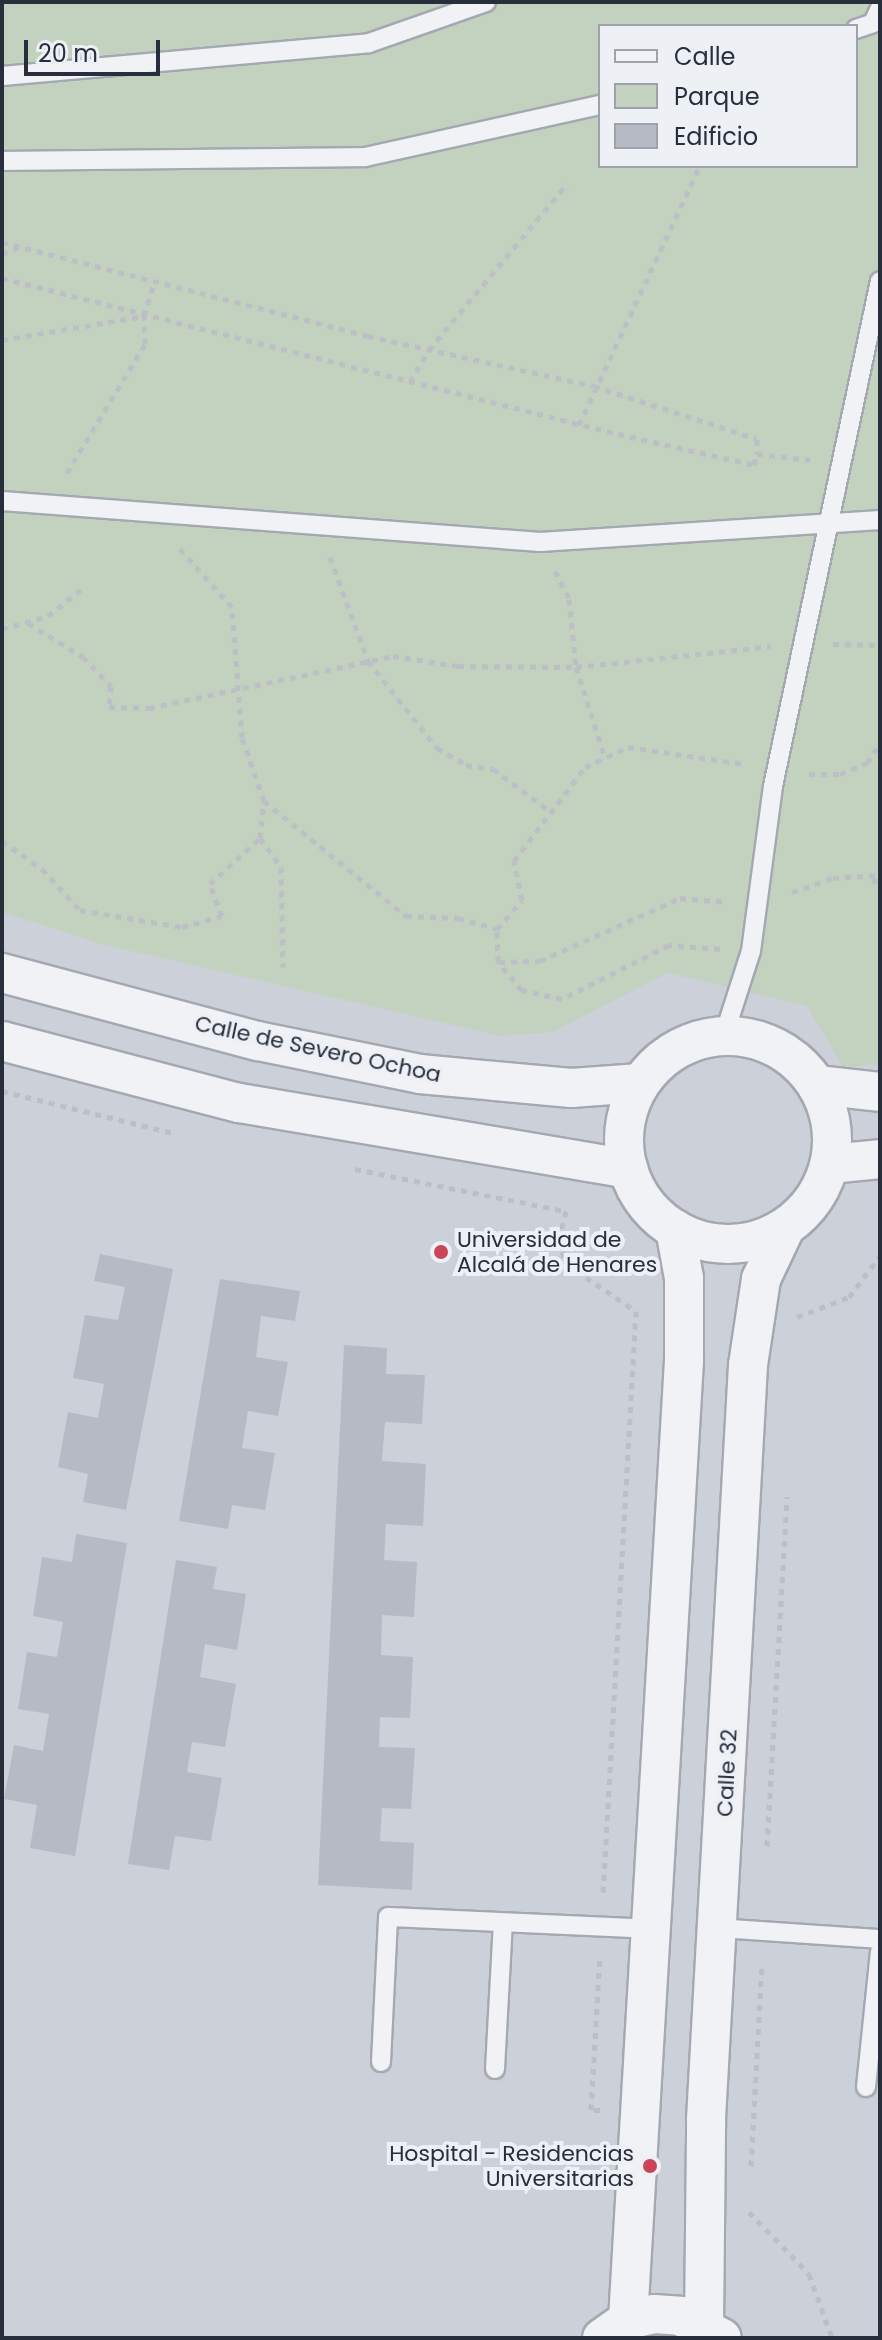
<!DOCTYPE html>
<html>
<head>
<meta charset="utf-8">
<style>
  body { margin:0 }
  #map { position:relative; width:882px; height:2340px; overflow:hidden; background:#dee1e7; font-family:Poppins,sans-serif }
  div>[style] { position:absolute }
  .built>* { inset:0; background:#ccd0d9 }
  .green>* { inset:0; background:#c3d1bf }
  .building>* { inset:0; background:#b5bac4 }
  .path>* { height:5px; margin-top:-2.5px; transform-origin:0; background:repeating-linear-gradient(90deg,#bcbfc6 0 6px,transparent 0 12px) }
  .roads { filter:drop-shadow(2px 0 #a3a8b1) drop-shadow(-2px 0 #a3a8b1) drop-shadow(0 2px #a3a8b1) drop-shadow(0 -2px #a3a8b1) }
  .lane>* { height:18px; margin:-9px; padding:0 9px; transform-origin:9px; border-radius:9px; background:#f0f2f6 }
  .street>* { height:38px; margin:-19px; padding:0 19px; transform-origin:19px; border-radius:19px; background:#f0f2f6 }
  .street>.ring { margin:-19px; padding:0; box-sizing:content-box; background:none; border:38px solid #f0f2f6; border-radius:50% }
  .dots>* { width:22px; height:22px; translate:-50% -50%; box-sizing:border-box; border:4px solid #edf0f5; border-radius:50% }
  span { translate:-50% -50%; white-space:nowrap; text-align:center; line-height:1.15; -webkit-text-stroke:8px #edf0f5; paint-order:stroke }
  .street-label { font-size:22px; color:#272f3d }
  .poi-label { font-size:22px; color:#272f3d }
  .left { translate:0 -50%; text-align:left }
  .right { translate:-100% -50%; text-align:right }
  .frame { position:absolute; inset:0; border:4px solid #272f3d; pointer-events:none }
  .legend { position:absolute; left:598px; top:24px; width:260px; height:144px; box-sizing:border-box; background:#edf0f5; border:2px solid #9ea3ab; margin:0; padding:10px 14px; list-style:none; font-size:24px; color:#272f3d }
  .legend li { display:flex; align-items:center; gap:16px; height:40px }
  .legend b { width:40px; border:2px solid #9ea3ab }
  .scale { position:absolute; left:24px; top:40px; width:136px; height:36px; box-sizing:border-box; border:4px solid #272f3d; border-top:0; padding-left:10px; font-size:24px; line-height:28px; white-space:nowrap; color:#272f3d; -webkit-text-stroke:6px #edf0f5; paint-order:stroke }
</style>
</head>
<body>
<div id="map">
  <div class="built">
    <div style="clip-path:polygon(evenodd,2px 2px,880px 2px,880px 2338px,2px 2338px,2px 2px,600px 26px,856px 26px,856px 166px,600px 166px,600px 26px)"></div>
  </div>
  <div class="green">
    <div style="clip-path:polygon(evenodd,2px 2px,880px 2px,880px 1064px,843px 1067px,807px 1006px,668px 973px,552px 1032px,501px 1036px,101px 944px,2px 912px,2px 2px,600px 26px,856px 26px,856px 166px,600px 166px,600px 26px)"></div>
  </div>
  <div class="building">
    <div style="clip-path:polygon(100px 1254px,173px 1269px,126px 1510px,83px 1502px,88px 1474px,58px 1467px,68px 1412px,98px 1418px,104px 1384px,73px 1378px,85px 1315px,118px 1320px,125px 1287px,94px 1281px)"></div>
    <div style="clip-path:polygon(220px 1279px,300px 1291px,295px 1321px,261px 1316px,259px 1332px,256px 1357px,288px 1362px,278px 1416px,248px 1411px,242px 1448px,275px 1453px,265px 1510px,232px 1505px,228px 1529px,179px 1521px)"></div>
    <div style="clip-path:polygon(344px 1345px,387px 1348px,386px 1374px,425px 1375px,422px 1424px,385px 1422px,382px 1461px,426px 1464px,423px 1526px,386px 1524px,384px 1560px,417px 1562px,414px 1617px,382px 1615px,381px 1655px,413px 1657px,410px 1718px,380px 1717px,379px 1747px,415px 1748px,411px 1809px,382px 1808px,380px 1841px,414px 1843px,412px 1890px,318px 1885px)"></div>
    <div style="clip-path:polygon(76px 1534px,127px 1543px,75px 1856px,30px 1848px,37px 1805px,4px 1799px,14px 1745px,43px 1751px,49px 1714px,18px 1709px,27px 1652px,57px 1657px,63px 1622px,33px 1616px,42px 1557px,72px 1562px)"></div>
    <div style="clip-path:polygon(176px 1560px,217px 1567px,213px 1589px,246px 1594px,237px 1650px,205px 1644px,200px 1677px,236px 1684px,225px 1747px,192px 1742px,187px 1772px,222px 1778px,211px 1841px,175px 1836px,169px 1870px,128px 1864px)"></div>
  </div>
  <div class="path">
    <div style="left:2px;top:242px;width:378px;rotate:14.4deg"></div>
    <div style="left:368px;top:336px;width:231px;rotate:12.5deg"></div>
    <div style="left:594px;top:386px;width:171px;rotate:18deg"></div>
    <div style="left:757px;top:439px;width:15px;rotate:90deg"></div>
    <div style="left:757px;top:454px;width:54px;rotate:6.3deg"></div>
    <div style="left:2px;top:254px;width:18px;rotate:-22deg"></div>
    <div style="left:2px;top:278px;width:635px;rotate:14.21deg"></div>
    <div style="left:618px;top:434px;width:139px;rotate:12.8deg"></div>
    <div style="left:754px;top:465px;width:11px;rotate:-75deg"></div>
    <div style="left:2px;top:340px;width:144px;rotate:-9.6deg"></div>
    <div style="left:144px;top:316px;width:37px;rotate:-73deg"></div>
    <div style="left:410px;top:382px;width:37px;rotate:-59deg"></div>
    <div style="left:429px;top:350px;width:216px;rotate:-50.3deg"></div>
    <div style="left:579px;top:425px;width:286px;rotate:-65deg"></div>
    <div style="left:67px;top:473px;width:151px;rotate:-58.8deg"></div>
    <div style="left:145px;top:344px;width:28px;rotate:-92deg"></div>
    <div style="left:330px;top:557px;width:111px;rotate:69.9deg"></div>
    <div style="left:368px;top:661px;width:111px;rotate:51.6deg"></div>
    <div style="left:437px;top:748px;width:34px;rotate:30deg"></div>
    <div style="left:466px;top:765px;width:27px;rotate:8deg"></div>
    <div style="left:493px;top:769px;width:67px;rotate:36.5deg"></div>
    <div style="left:555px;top:571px;width:31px;rotate:63deg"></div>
    <div style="left:569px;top:599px;width:68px;rotate:84.1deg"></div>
    <div style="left:576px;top:667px;width:96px;rotate:72.3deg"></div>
    <div style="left:28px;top:623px;width:65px;rotate:31.7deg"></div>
    <div style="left:83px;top:657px;width:40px;rotate:46deg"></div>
    <div style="left:111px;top:686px;width:21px;rotate:95deg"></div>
    <div style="left:109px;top:707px;width:40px;rotate:1.4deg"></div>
    <div style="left:149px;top:708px;width:249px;rotate:-12deg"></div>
    <div style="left:393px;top:656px;width:66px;rotate:8.7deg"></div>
    <div style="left:458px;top:666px;width:118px;rotate:0.5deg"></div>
    <div style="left:576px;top:667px;width:196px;rotate:-6.1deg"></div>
    <div style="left:2px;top:629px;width:48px;rotate:-15.8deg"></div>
    <div style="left:48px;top:616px;width:45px;rotate:-38.7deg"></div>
    <div style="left:833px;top:644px;width:47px;rotate:1.2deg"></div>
    <div style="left:809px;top:774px;width:31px"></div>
    <div style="left:840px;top:774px;width:29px;rotate:-22deg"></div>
    <div style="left:867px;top:763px;width:23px;rotate:-56deg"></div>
    <div style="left:264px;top:801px;width:183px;rotate:39deg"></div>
    <div style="left:406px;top:916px;width:52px;rotate:2.2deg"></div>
    <div style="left:458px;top:918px;width:41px;rotate:15.8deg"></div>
    <div style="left:260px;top:838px;width:36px;rotate:54deg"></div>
    <div style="left:281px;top:867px;width:100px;rotate:88.9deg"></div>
    <div style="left:2px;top:841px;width:49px;rotate:35deg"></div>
    <div style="left:42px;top:869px;width:56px;rotate:47.2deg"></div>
    <div style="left:80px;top:910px;width:103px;rotate:9.5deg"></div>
    <div style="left:182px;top:927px;width:41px;rotate:-15.4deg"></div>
    <div style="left:222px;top:916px;width:34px;rotate:-111deg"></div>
    <div style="left:210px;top:884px;width:68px;rotate:-42.6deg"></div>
    <div style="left:260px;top:838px;width:37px;rotate:-84deg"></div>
    <div style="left:264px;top:801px;width:67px;rotate:-109.2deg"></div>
    <div style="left:242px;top:738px;width:131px;rotate:-94.4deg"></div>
    <div style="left:232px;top:607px;width:79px;rotate:-131.9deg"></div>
    <div style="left:873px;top:878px;width:13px;rotate:58deg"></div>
    <div style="left:792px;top:892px;width:43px;rotate:-18.9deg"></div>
    <div style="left:833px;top:878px;width:47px;rotate:-3.7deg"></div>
    <div style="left:720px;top:949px;width:51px;rotate:-175.5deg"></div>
    <div style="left:669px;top:945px;width:120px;rotate:153.2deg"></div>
    <div style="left:562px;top:999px;width:41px;rotate:-167.3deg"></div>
    <div style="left:522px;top:990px;width:37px;rotate:-131deg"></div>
    <div style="left:498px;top:962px;width:33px;rotate:-92deg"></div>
    <div style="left:497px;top:929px;width:38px;rotate:-49deg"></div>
    <div style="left:522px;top:900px;width:40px;rotate:-102deg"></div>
    <div style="left:514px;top:861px;width:118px;rotate:-52.9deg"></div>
    <div style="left:585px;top:767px;width:47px;rotate:-24.9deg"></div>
    <div style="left:628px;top:747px;width:117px;rotate:8.3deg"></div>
    <div style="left:499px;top:962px;width:41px;rotate:-1.4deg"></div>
    <div style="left:540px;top:961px;width:154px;rotate:-24.2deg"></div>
    <div style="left:680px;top:898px;width:48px;rotate:4.8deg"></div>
    <div style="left:2px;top:1091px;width:176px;rotate:13.8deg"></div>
    <div style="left:355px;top:1169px;width:215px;rotate:11.3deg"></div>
    <div style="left:566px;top:1211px;width:30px;rotate:104deg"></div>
    <div style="left:559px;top:1240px;width:25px;rotate:74deg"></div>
    <div style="left:566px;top:1264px;width:84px;rotate:33.9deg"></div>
    <div style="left:636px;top:1311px;width:584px;rotate:93.24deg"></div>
    <div style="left:797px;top:1317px;width:56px;rotate:-21deg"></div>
    <div style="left:849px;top:1297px;width:51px;rotate:-52.9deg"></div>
    <div style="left:767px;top:1846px;width:350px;rotate:-86.7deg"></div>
    <div style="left:600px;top:2110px;width:9px;rotate:180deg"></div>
    <div style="left:591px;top:2110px;width:154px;rotate:-86.7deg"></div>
    <div style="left:751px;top:2166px;width:202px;rotate:-86.9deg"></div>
    <div style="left:749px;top:2212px;width:86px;rotate:45.9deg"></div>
    <div style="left:809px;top:2274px;width:68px;rotate:70.2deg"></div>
  </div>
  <div class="roads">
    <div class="lane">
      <div style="left:856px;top:29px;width:18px;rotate:-19deg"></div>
      <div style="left:873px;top:23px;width:17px;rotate:-65deg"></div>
      <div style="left:2px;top:76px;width:368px;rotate:-5.1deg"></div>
      <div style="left:369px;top:43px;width:124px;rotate:-19.3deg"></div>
      <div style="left:2px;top:161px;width:363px;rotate:-0.6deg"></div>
      <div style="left:365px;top:157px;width:241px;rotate:-12.5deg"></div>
      <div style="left:2px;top:501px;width:540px;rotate:4.36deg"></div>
      <div style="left:540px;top:542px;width:341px;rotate:-3.7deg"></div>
      <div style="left:724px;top:1035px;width:88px;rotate:-72.2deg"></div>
      <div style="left:751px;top:951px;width:166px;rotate:-82.4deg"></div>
      <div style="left:773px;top:786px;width:516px;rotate:-78.04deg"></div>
      <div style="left:718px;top:1928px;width:162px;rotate:3.9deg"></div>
      <div style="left:381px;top:2062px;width:145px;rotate:-87.2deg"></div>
      <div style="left:388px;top:1917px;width:263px;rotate:2.6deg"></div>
      <div style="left:495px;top:2069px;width:146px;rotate:-86.9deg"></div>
      <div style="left:866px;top:2087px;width:136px;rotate:-84.1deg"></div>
    </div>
    <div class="street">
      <div style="left:2px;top:973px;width:265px;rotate:14.9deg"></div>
      <div style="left:258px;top:1041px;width:165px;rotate:11.5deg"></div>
      <div style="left:420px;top:1074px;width:152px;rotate:5.3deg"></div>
      <div style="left:571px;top:1088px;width:69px;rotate:-4.1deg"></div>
      <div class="ring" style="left:624px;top:1036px;width:170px;height:170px"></div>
      <div style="left:2px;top:1041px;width:245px;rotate:14.7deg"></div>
      <div style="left:239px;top:1103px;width:395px;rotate:9.6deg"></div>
      <div style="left:817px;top:1085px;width:63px;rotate:6.3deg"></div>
      <div style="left:830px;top:1164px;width:50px;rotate:-5.7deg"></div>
      <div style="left:628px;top:2320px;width:962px;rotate:-86.66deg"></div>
      <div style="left:684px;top:1360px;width:82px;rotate:-90deg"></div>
      <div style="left:684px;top:1278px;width:50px;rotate:-100.4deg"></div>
      <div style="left:704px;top:2325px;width:206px;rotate:-89.4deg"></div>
      <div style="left:706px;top:2119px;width:755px;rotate:-86.81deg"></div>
      <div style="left:748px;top:1365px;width:87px;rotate:-81.4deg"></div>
      <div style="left:761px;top:1279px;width:56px;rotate:-64.8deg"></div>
      <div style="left:602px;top:2338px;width:32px;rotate:-35deg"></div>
      <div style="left:628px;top:2320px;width:27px;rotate:-13deg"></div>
      <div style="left:654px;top:2314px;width:26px;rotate:4deg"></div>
      <div style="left:680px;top:2316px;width:47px;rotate:27.6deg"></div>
    </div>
  </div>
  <div class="dots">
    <div style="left:441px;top:1252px;background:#cb4457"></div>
    <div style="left:650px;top:2166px;background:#cb4457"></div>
  </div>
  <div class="street-label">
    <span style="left:318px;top:1049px;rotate:12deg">Calle de Severo Ochoa</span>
    <span style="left:727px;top:1773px;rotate:-87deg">Calle 32</span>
  </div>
  <div class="poi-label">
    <span class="left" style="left:457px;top:1252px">Universidad de<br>Alcalá de Henares</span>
    <span class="right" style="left:634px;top:2166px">Hospital - Residencias<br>Universitarias</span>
  </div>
  <div class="frame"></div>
  <ul class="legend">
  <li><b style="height:10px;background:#f0f2f6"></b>Calle</li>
  <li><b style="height:22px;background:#c3d1bf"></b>Parque</li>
  <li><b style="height:22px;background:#b5bac4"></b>Edificio</li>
  </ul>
  <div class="scale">20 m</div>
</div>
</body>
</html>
